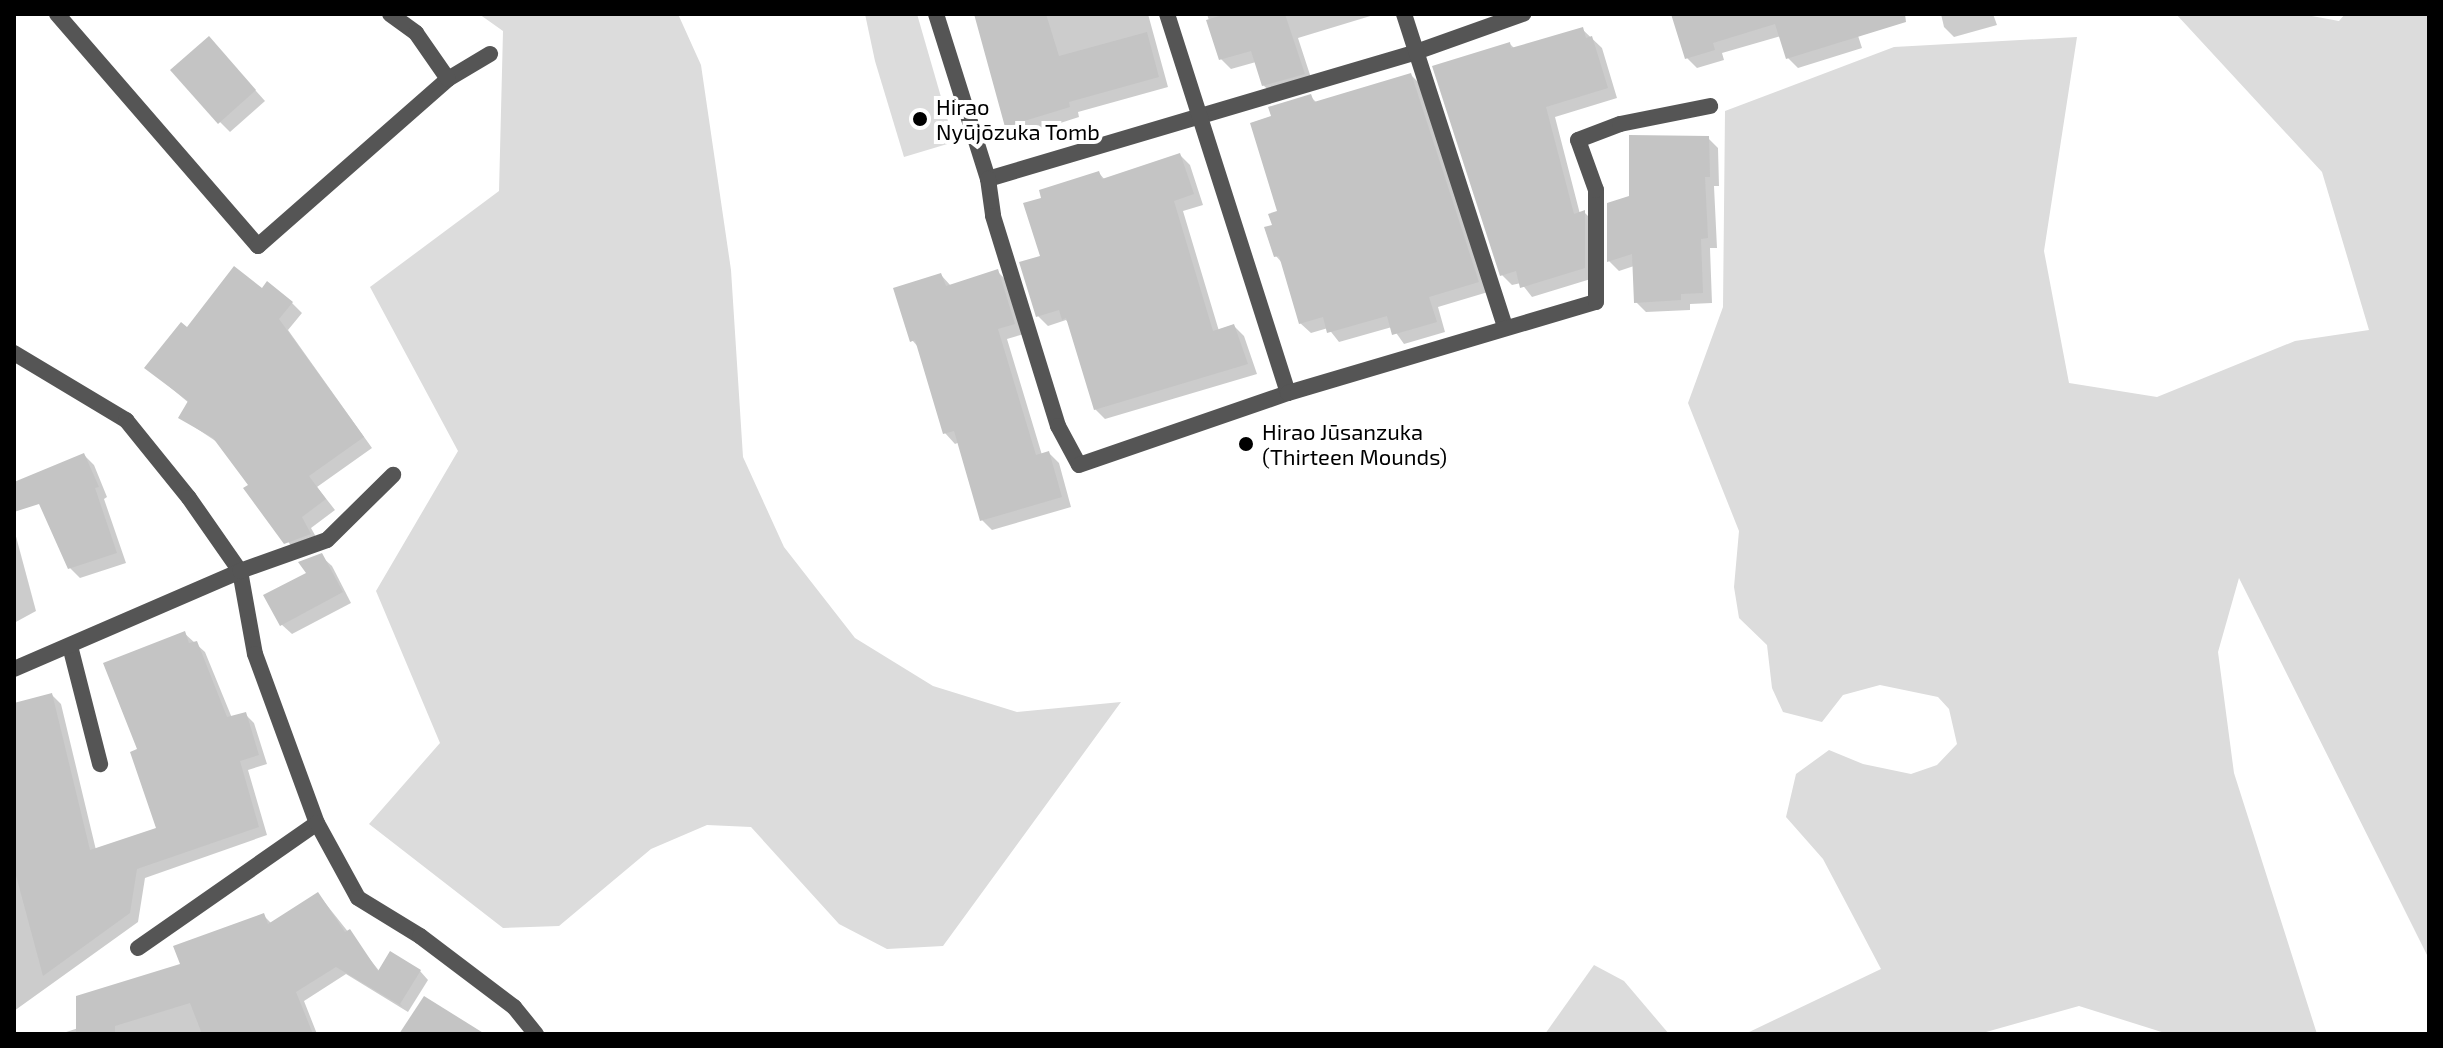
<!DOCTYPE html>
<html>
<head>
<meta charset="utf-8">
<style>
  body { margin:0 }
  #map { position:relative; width:2443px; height:1048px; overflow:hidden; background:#fff; font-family:"Exo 2",sans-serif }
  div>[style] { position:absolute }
  .green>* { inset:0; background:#dcdcdc }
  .shadow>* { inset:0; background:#0003 }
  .building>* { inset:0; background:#c4c4c4 }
  .service>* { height:16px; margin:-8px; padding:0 8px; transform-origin:8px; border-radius:8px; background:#555 }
  .minor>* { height:16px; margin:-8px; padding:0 8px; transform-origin:8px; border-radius:8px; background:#555 }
  .dots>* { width:22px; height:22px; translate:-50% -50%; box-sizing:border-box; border:4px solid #fff; border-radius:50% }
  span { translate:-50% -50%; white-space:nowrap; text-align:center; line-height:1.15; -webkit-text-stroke:8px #fff; paint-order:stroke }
  .poi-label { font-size:22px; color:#000 }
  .left { translate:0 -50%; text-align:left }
  .frame { position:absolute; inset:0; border:16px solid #000; pointer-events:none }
</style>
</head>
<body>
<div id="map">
  <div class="green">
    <div style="clip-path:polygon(479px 14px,678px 14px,701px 65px,731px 270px,743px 457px,784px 547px,855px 638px,933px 686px,1017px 712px,1121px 702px,943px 946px,887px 949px,839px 924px,751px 827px,707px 825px,651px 849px,559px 926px,503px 928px,369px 824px,440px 743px,376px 591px,458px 451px,370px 287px,499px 191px,503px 31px)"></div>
    <div style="clip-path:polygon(865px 14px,917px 14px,954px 142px,904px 157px,875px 61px)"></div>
    <div style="clip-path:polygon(2176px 14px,2301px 14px,2339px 21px,2345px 14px,2429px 14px,2429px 959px,2239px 578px,2218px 652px,2234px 773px,2317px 1034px,2168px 1034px,2079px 1006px,1979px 1034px,1745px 1034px,1881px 969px,1823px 859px,1786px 817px,1796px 774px,1829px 750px,1863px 764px,1911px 774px,1937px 765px,1957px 744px,1949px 709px,1938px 697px,1880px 685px,1843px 695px,1822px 722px,1783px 712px,1772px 688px,1767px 645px,1739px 618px,1734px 587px,1739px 531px,1688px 403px,1723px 307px,1725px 111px,1894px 47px,2077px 37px,2044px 251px,2069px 383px,2157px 397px,2295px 341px,2369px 330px,2322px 172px)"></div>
    <div style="clip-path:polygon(1594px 965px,1624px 981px,1669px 1034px,1545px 1034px)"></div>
  </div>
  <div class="shadow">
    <div style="clip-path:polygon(975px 14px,1148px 14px,1168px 87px,1078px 112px,1079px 117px,1017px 137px,1007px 126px)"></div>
    <div style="clip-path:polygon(1207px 14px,1377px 14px,1298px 38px,1313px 84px,1274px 95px,1263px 85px,1256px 62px,1231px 69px,1221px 59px)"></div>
    <div style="clip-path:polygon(1685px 14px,1851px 14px,1862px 48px,1798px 68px,1788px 58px,1781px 36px,1722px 53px,1724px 60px,1697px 68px,1687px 58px)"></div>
    <div style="clip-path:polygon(1941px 14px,1993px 14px,1997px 25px,1954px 37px,1944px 27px)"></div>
    <div style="clip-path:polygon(1582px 29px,1602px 48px,1617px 98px,1555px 117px,1580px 214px,1584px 212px,1594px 222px,1594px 278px,1532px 297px,1521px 283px,1512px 285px,1502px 275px,1510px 44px,1515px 49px)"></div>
    <div style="clip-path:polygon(218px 49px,265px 101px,230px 132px,220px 122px)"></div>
    <div style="clip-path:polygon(1411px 75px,1421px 85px,1488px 292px,1438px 307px,1445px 332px,1404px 344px,1392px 327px,1339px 342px,1328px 328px,1311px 333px,1300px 323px,1283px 264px,1276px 256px,1274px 226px,1280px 213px,1273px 118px,1311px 97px,1317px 103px)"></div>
    <div style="clip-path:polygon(1708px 138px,1718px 148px,1719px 186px,1714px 186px,1717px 248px,1710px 248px,1712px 303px,1690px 304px,1690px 310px,1646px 312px,1636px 302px,1634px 266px,1619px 271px,1609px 261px,1631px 197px)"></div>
    <div style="clip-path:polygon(1180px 155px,1190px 165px,1203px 205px,1183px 211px,1219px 331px,1234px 326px,1244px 336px,1257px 374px,1105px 419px,1095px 409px,1070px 325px,1066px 320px,1048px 326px,1038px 316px,1042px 257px,1099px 173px,1105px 180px)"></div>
    <div style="clip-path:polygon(997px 271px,1007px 281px,1024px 334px,1007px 339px,1042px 455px,1049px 453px,1059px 463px,1071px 507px,992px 530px,982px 520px,960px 442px,955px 444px,945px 433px,919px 348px,912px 340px,941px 275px,951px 286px)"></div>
    <div style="clip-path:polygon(262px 291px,292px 303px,302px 313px,288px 330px,372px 448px,317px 487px,335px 510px,311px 528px,320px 544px,296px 553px,220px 444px,181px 418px,189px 403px,147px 368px,187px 330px)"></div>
    <div style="clip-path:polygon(84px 455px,94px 465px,107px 497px,104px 499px,126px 563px,80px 578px,70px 568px)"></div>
    <div style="clip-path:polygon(14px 529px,36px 611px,14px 623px)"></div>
    <div style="clip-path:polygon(321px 556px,332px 566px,351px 603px,292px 634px,281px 624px)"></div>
    <div style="clip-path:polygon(184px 633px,205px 652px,232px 718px,245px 714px,254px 723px,267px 764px,248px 770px,267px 835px,145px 878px,138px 922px,14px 1011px,14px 705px,52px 695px,61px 704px,96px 850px,158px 829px,140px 750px)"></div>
    <div style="clip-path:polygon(318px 894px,380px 972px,420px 971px,428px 980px,408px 1012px,346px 974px,304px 1001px,317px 1034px,60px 1034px,131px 1011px,182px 965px,264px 916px,272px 924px)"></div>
  </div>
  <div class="building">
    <div style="clip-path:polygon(974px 14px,1046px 14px,1059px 56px,1147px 32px,1159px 77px,1069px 102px,1070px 107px,1005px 127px)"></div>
    <div style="clip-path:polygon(1226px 14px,1285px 14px,1305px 74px,1262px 86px,1251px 51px,1219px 60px,1206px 20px)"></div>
    <div style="clip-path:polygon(1671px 14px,1905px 14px,1906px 22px,1786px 59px,1775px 24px,1713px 43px,1715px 50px,1685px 59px)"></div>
    <div style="clip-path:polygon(1583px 27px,1586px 38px,1592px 36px,1608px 88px,1546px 107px,1574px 214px,1585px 210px,1585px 268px,1520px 288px,1516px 271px,1500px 276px,1432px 66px,1510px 42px,1511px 48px)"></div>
    <div style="clip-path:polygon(209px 36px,256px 90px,218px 124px,170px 70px)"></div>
    <div style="clip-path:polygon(1411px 73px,1479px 282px,1429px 297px,1437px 322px,1392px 335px,1387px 316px,1327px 333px,1323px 317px,1299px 324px,1279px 256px,1274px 257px,1264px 227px,1272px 225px,1268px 214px,1277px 211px,1250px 123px,1271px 116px,1268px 107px,1311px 94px,1314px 102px)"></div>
    <div style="clip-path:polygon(1629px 135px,1709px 136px,1710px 177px,1705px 177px,1708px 238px,1701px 239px,1703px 293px,1681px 294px,1681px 300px,1634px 303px,1632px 254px,1607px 262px,1607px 203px,1629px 196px)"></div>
    <div style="clip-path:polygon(1180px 153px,1194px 194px,1174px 201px,1213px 331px,1234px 324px,1248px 364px,1094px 410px,1066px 318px,1062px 320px,1059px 310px,1036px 317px,1019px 262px,1040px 256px,1023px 203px,1041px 198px,1039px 190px,1099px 171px,1102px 179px)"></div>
    <div style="clip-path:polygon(234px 266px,262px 288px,267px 281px,293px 302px,279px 319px,364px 437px,309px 476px,326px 499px,302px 517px,311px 534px,284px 544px,243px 488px,248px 485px,213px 438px,178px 418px,188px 401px,144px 368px,181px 322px,187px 327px)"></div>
    <div style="clip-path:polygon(998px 269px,1015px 324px,998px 329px,1036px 455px,1049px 451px,1062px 497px,980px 521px,954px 431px,943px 434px,915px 340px,910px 342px,893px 288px,941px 273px,946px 286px)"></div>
    <div style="clip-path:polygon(84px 453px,99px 487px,95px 488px,117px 553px,68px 569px,39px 504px,14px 512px,14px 482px)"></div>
    <div style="clip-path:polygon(322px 553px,343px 592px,280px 626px,263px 595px,306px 573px,298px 562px)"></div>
    <div style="clip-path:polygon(185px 631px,189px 643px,197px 641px,227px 717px,246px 712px,259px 755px,240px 761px,259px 827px,137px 869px,130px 913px,43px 976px,14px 868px,14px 703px,52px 693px,90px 850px,156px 828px,130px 752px,137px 749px,103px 663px)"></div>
    <div style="clip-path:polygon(318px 892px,345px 932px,350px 929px,378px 971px,390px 951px,421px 970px,400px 1004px,403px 1007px,336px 967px,296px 992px,313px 1034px,202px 1034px,190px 1003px,115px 1026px,115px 1034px,76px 1034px,76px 996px,180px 964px,173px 946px,264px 913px,268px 924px)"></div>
    <div style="clip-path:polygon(424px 996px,485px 1034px,399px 1034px)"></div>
  </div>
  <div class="service">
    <div style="left:70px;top:646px;width:122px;rotate:75.7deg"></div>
    <div style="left:138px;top:948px;width:218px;rotate:-34.9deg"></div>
  </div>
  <div class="minor">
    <div style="left:57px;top:14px;width:307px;rotate:49.1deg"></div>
    <div style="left:258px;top:246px;width:253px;rotate:-41.3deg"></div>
    <div style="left:448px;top:79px;width:49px;rotate:-30.8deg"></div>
    <div style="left:390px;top:14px;width:32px;rotate:36deg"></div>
    <div style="left:416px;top:33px;width:56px;rotate:55.2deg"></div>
    <div style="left:936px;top:14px;width:173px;rotate:72.5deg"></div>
    <div style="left:988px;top:179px;width:446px;rotate:-16.5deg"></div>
    <div style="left:1416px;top:52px;width:114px;rotate:-19.6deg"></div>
    <div style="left:1404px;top:14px;width:329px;rotate:72.1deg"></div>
    <div style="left:988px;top:179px;width:37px;rotate:82deg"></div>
    <div style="left:993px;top:216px;width:220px;rotate:72.8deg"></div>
    <div style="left:1058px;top:426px;width:44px;rotate:61.7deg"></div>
    <div style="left:1079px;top:465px;width:221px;rotate:-19deg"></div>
    <div style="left:1288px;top:393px;width:398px;rotate:-107.7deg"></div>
    <div style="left:14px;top:353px;width:131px;rotate:30.9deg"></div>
    <div style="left:126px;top:420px;width:100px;rotate:51.1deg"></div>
    <div style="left:189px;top:498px;width:89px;rotate:55.1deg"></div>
    <div style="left:240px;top:571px;width:84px;rotate:79.8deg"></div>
    <div style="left:255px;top:654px;width:180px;rotate:69.9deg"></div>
    <div style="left:317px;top:823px;width:85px;rotate:61.3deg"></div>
    <div style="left:358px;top:898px;width:73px;rotate:31.5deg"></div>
    <div style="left:420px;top:936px;width:118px;rotate:37.1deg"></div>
    <div style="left:514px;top:1007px;width:35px;rotate:51deg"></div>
    <div style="left:1288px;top:393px;width:321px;rotate:-16.5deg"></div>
    <div style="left:1596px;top:302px;width:112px;rotate:-90deg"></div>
    <div style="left:1596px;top:190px;width:53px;rotate:-109.8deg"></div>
    <div style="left:1578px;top:140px;width:45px;rotate:-20.9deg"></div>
    <div style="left:1620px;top:124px;width:92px;rotate:-11.3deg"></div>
    <div style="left:14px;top:669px;width:246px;rotate:-23.4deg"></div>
    <div style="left:240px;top:571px;width:92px;rotate:-19.6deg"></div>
    <div style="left:327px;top:540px;width:93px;rotate:-44.6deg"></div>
  </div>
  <div class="dots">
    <div style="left:920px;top:119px;background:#000"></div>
    <div style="left:1246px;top:444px;background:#000"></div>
  </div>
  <div class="poi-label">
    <span class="left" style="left:936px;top:119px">Hirao<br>Nyūjōzuka Tomb</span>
    <span class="left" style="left:1262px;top:444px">Hirao Jūsanzuka<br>(Thirteen Mounds)</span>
  </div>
  <div class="frame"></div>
</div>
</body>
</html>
